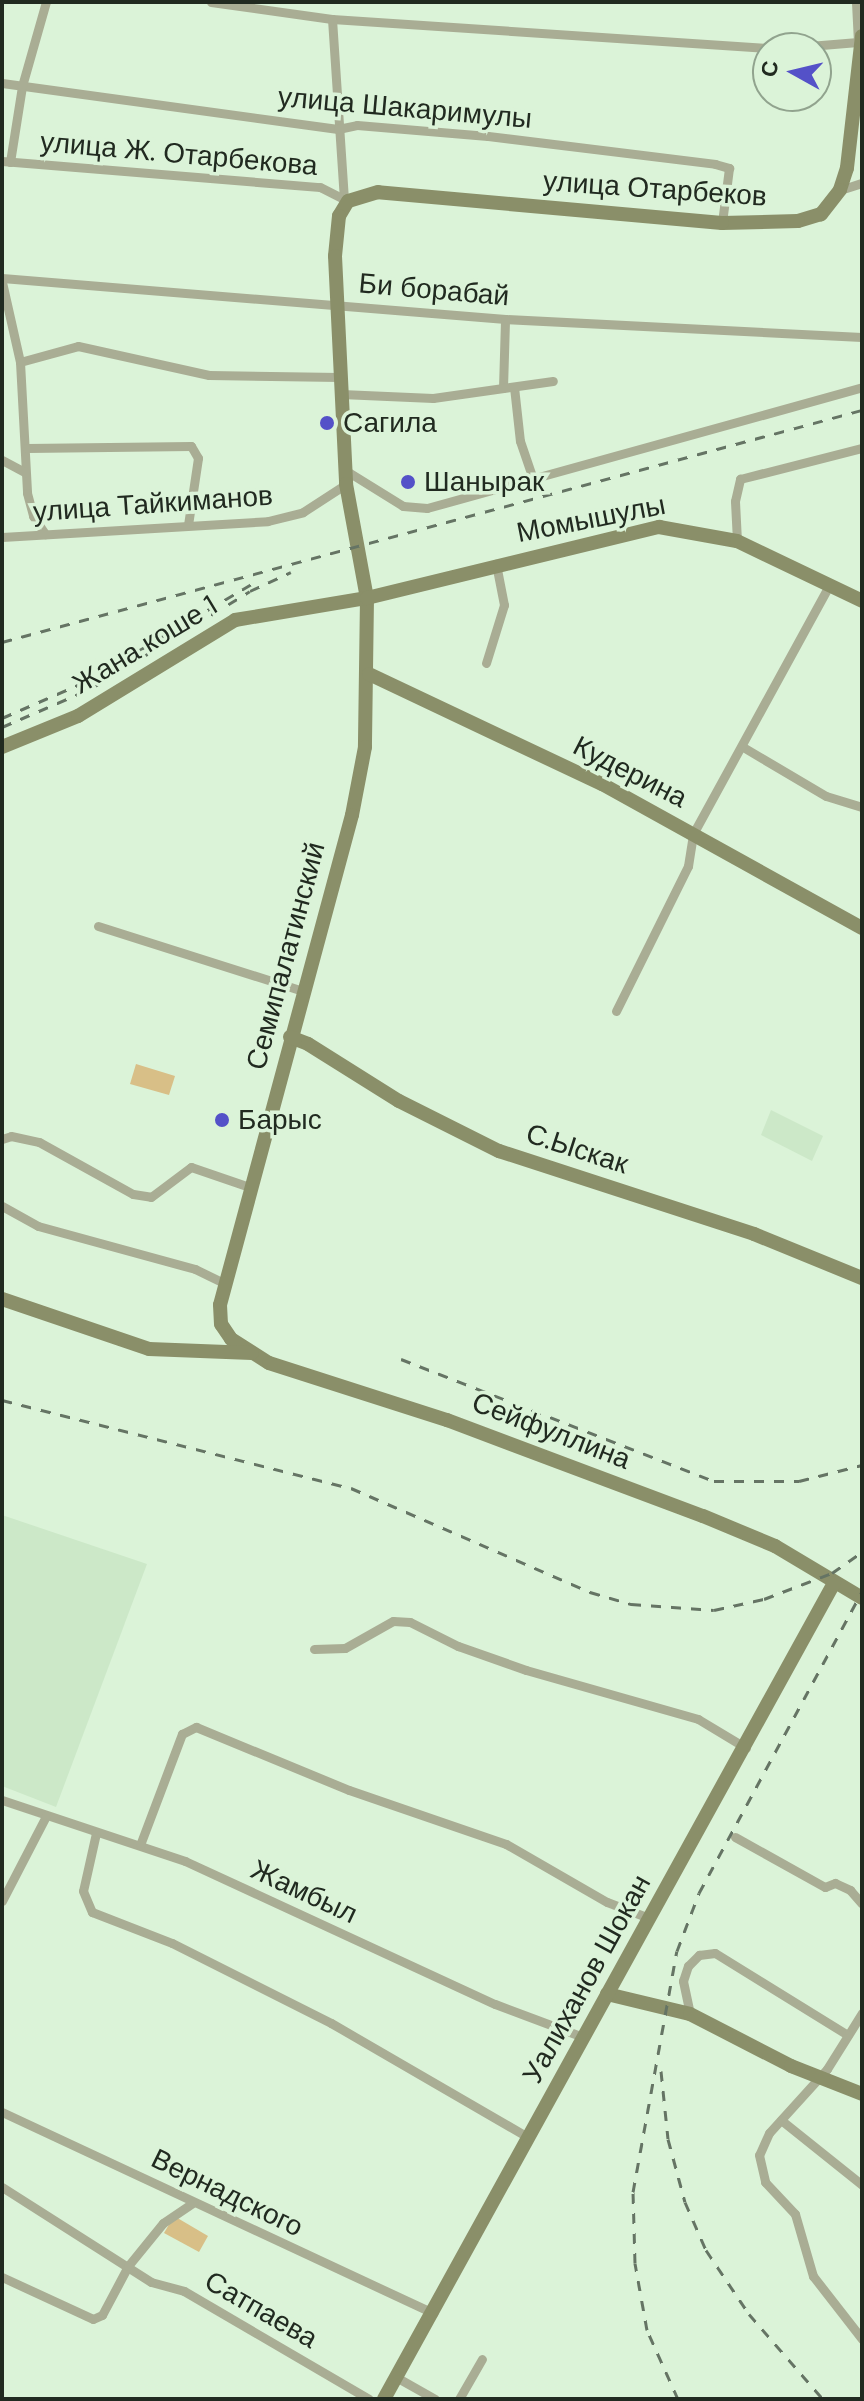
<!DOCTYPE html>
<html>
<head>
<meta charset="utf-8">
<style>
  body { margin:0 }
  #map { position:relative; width:864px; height:2401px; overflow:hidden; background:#dbf3d8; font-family:"DM Sans",sans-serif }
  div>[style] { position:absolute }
  .built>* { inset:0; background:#cce8c8 }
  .green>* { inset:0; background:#d8bf87 }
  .street>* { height:9px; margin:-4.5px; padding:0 4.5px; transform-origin:4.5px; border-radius:4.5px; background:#a9ad94 }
  .secondary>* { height:14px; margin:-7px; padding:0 7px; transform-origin:7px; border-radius:7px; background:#8a8f69 }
  .rail>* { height:3px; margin-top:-1.5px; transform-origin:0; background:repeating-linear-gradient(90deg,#657464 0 10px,transparent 0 20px) }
  .dots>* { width:22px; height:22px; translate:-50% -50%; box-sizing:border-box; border:4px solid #dbf3d8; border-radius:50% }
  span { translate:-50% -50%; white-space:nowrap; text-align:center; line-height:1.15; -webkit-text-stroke:7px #dbf3d8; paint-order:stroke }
  .street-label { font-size:28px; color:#212a20 }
  .poi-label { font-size:28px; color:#212a20 }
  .left { translate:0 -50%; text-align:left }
  .frame { position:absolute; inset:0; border:4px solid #212a20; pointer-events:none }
  .north { position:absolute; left:752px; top:32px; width:80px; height:80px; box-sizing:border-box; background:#dbf3d8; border:2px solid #91a38e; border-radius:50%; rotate:278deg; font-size:22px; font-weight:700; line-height:32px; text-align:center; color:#212a20 }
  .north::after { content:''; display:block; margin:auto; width:28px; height:36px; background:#5451c8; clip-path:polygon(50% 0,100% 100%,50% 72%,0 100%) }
</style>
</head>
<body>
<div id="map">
  <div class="built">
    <div style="clip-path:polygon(771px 1110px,823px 1136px,812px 1161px,761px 1135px)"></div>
    <div style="clip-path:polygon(2px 1515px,147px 1564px,56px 1807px,2px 1786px)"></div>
  </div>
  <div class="green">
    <div style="clip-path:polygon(136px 1064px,175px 1076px,169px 1095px,130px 1084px)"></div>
    <div style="clip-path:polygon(174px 2216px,208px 2236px,199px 2252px,164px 2233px)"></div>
  </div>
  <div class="street">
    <div style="left:211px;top:2px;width:122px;rotate:8deg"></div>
    <div style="left:332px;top:19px;width:437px;rotate:3.8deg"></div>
    <div style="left:332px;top:19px;width:179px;rotate:86.2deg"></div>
    <div style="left:785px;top:48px;width:73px;rotate:-4.7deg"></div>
    <div style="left:858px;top:42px;width:40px;rotate:-92.9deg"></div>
    <div style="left:2px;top:83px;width:339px;rotate:7.8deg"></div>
    <div style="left:338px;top:129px;width:19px;rotate:-12deg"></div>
    <div style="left:357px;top:125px;width:131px;rotate:4.8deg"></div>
    <div style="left:488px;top:136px;width:229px;rotate:7deg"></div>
    <div style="left:715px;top:164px;width:15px;rotate:16deg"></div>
    <div style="left:729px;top:168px;width:55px;rotate:97.3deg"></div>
    <div style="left:2px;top:161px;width:319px;rotate:4.7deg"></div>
    <div style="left:320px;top:187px;width:31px;rotate:27deg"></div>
    <div style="left:10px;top:162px;width:77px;rotate:-81deg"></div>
    <div style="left:22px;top:86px;width:87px;rotate:-74.1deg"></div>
    <div style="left:840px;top:190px;width:23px;rotate:-18deg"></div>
    <div style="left:2px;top:278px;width:505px;rotate:4.66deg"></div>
    <div style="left:505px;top:319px;width:357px;rotate:2.9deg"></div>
    <div style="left:2px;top:282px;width:82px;rotate:77.3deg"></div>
    <div style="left:20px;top:362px;width:131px;rotate:86.9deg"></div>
    <div style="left:27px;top:493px;width:24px;rotate:75deg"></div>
    <div style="left:33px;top:516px;width:22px;rotate:56deg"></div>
    <div style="left:20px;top:362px;width:60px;rotate:-15.4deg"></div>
    <div style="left:78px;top:346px;width:134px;rotate:12.5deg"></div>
    <div style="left:209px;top:375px;width:130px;rotate:0.9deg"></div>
    <div style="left:514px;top:387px;width:54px;rotate:83.7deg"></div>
    <div style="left:520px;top:441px;width:40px;rotate:71.1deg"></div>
    <div style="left:503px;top:388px;width:69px;rotate:-88.3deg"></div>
    <div style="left:341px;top:394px;width:92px;rotate:2.5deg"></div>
    <div style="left:433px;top:398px;width:121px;rotate:-8.1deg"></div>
    <div style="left:27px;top:448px;width:164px;rotate:-0.7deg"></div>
    <div style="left:191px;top:446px;width:14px;rotate:60deg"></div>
    <div style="left:198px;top:458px;width:68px;rotate:98.5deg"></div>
    <div style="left:2px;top:460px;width:26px;rotate:28deg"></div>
    <div style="left:345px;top:470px;width:68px;rotate:31.8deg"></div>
    <div style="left:403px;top:506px;width:24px;rotate:5deg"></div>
    <div style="left:427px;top:508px;width:452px;rotate:-15.5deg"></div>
    <div style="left:2px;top:537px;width:266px;rotate:-3.4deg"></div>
    <div style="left:268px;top:521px;width:36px;rotate:-14deg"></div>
    <div style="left:303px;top:512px;width:51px;rotate:-33.1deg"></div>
    <div style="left:737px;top:541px;width:40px;rotate:-92.9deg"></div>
    <div style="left:735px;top:501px;width:23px;rotate:-77deg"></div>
    <div style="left:740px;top:479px;width:126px;rotate:-14.3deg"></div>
    <div style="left:486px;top:663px;width:61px;rotate:-72.8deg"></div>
    <div style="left:504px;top:605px;width:42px;rotate:-101deg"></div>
    <div style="left:743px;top:747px;width:96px;rotate:30.6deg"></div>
    <div style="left:826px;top:796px;width:38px;rotate:17deg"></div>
    <div style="left:98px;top:926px;width:215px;rotate:17.6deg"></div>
    <div style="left:616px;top:1011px;width:162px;rotate:-63.6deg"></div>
    <div style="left:688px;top:866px;width:32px;rotate:-81deg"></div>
    <div style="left:693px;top:834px;width:285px;rotate:-61.3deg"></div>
    <div style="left:2px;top:1139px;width:9px;rotate:-18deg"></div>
    <div style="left:11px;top:1136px;width:29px;rotate:12deg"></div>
    <div style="left:39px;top:1142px;width:107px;rotate:29deg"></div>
    <div style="left:133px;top:1194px;width:18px;rotate:9deg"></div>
    <div style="left:151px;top:1197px;width:50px;rotate:-36.9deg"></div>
    <div style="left:191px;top:1167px;width:61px;rotate:19deg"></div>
    <div style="left:2px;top:1206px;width:41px;rotate:29.1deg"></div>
    <div style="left:38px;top:1226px;width:163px;rotate:15.3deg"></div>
    <div style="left:195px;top:1269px;width:32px;rotate:26deg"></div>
    <div style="left:314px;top:1649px;width:31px;rotate:-2deg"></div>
    <div style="left:345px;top:1648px;width:55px;rotate:-29.4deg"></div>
    <div style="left:393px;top:1621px;width:17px;rotate:3deg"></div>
    <div style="left:410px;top:1622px;width:54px;rotate:26.6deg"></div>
    <div style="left:458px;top:1646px;width:72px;rotate:19.4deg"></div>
    <div style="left:526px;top:1670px;width:179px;rotate:15.9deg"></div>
    <div style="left:698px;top:1719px;width:56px;rotate:31.1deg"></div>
    <div style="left:2px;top:1800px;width:193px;rotate:18.4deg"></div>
    <div style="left:185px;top:1861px;width:341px;rotate:24.8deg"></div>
    <div style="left:495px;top:2004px;width:94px;rotate:20.6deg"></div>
    <div style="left:96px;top:1833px;width:59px;rotate:102.6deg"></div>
    <div style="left:83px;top:1891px;width:23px;rotate:67deg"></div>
    <div style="left:92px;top:1912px;width:86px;rotate:21.2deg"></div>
    <div style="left:172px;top:1943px;width:178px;rotate:26.7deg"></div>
    <div style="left:331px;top:2023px;width:229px;rotate:30.1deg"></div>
    <div style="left:735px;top:1837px;width:103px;rotate:29.1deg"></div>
    <div style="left:825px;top:1887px;width:11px;rotate:-22deg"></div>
    <div style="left:835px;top:1883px;width:17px;rotate:25deg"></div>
    <div style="left:850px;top:1890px;width:18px;rotate:49deg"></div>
    <div style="left:140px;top:1845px;width:119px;rotate:-69.3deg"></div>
    <div style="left:182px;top:1734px;width:16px;rotate:-27deg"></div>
    <div style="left:196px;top:1727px;width:165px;rotate:22.4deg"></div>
    <div style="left:349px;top:1790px;width:166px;rotate:19deg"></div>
    <div style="left:506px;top:1844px;width:116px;rotate:29.9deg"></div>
    <div style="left:607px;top:1902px;width:45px;rotate:20.9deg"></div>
    <div style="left:2px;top:1901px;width:96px;rotate:-62.6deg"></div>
    <div style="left:862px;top:2013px;width:66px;rotate:122deg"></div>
    <div style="left:827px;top:2069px;width:86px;rotate:132.2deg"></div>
    <div style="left:769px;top:2133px;width:24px;rotate:114deg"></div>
    <div style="left:759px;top:2155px;width:28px;rotate:77deg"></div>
    <div style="left:765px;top:2182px;width:44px;rotate:46.8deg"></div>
    <div style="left:795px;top:2214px;width:65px;rotate:73.8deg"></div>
    <div style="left:813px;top:2276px;width:80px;rotate:52.1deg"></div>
    <div style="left:690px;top:2014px;width:34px;rotate:-102deg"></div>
    <div style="left:683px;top:1981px;width:16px;rotate:-72deg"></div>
    <div style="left:688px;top:1966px;width:16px;rotate:-45deg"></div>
    <div style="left:699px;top:1955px;width:16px;rotate:-7deg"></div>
    <div style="left:715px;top:1953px;width:156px;rotate:31.7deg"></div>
    <div style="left:2px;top:2112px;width:476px;rotate:25deg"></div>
    <div style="left:781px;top:2120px;width:104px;rotate:38.7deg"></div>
    <div style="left:2px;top:2187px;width:177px;rotate:32.5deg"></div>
    <div style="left:151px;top:2282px;width:34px;rotate:15deg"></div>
    <div style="left:184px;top:2291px;width:214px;rotate:30.3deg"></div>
    <div style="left:2px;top:2277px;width:100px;rotate:24.8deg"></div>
    <div style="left:93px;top:2319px;width:10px;rotate:-24deg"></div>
    <div style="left:102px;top:2315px;width:55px;rotate:-62deg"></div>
    <div style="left:128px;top:2266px;width:55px;rotate:-50.9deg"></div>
    <div style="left:163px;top:2223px;width:37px;rotate:-34deg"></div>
    <div style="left:396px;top:2377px;width:45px;rotate:29.4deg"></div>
    <div style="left:459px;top:2399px;width:46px;rotate:-60.1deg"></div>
  </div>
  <div class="secondary">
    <div style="left:862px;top:36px;width:133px;rotate:96.5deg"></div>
    <div style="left:847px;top:168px;width:23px;rotate:108deg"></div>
    <div style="left:840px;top:190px;width:31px;rotate:128deg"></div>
    <div style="left:821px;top:214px;width:24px;rotate:163deg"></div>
    <div style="left:798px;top:221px;width:76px;rotate:178.5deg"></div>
    <div style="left:722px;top:223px;width:345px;rotate:-174.9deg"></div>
    <div style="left:378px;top:192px;width:31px;rotate:163deg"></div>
    <div style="left:348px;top:201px;width:17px;rotate:121deg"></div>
    <div style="left:339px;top:216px;width:40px;rotate:95.7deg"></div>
    <div style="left:335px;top:256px;width:228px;rotate:87.2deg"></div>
    <div style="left:346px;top:484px;width:116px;rotate:79.6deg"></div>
    <div style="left:367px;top:598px;width:149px;rotate:90.8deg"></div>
    <div style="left:365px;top:747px;width:69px;rotate:100.8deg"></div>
    <div style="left:352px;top:815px;width:507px;rotate:105.08deg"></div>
    <div style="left:220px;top:1305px;width:19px;rotate:87deg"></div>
    <div style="left:221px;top:1324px;width:18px;rotate:56deg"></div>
    <div style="left:231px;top:1339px;width:45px;rotate:32.3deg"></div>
    <div style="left:269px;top:1363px;width:187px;rotate:17.8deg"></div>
    <div style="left:447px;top:1420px;width:273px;rotate:20.6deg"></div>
    <div style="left:703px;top:1516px;width:78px;rotate:22.6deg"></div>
    <div style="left:775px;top:1546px;width:101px;rotate:30.9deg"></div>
    <div style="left:369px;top:674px;width:258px;rotate:25.3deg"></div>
    <div style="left:602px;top:784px;width:297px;rotate:29deg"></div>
    <div style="left:2px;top:747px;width:82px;rotate:-22.2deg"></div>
    <div style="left:78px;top:716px;width:184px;rotate:-31.4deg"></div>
    <div style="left:235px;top:620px;width:134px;rotate:-9.5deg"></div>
    <div style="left:367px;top:598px;width:301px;rotate:-13.7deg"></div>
    <div style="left:659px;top:527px;width:79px;rotate:10.2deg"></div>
    <div style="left:737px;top:541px;width:139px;rotate:25.6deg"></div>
    <div style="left:290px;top:1037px;width:19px;rotate:21deg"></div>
    <div style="left:308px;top:1044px;width:107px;rotate:32.1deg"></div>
    <div style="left:399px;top:1101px;width:112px;rotate:26.6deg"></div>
    <div style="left:499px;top:1151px;width:268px;rotate:18deg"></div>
    <div style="left:754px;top:1234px;width:117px;rotate:22.2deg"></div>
    <div style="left:2px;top:1299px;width:155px;rotate:18.8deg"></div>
    <div style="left:149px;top:1349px;width:103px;rotate:2.2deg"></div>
    <div style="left:607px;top:1994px;width:85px;rotate:13.5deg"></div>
    <div style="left:690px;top:2014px;width:114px;rotate:27.2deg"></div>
    <div style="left:791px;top:2066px;width:76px;rotate:21.5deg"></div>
    <div style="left:384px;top:2399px;width:932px;rotate:-61.12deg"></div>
  </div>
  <div class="rail">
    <div style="left:2px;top:642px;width:891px;rotate:-15.1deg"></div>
    <div style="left:2px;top:718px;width:93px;rotate:-23.5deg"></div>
    <div style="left:87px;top:681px;width:195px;rotate:-30.5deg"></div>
    <div style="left:2px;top:727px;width:98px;rotate:-23.4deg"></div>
    <div style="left:92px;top:688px;width:185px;rotate:-31.5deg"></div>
    <div style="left:250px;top:591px;width:45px;rotate:-24.9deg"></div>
    <div style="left:401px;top:1359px;width:336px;rotate:21.3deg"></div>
    <div style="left:714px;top:1481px;width:85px"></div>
    <div style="left:799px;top:1481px;width:65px;rotate:-14.3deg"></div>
    <div style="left:2px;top:1400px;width:360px;rotate:14.2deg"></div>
    <div style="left:351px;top:1488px;width:261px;rotate:23.5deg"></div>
    <div style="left:590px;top:1592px;width:43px;rotate:16.3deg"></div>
    <div style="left:631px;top:1604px;width:83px;rotate:4.1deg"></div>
    <div style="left:714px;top:1610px;width:51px;rotate:-12.4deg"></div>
    <div style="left:764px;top:1599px;width:73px;rotate:-20.9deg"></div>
    <div style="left:832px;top:1573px;width:37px;rotate:-35deg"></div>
    <div style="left:661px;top:2071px;width:68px;rotate:84.1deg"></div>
    <div style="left:668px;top:2139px;width:65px;rotate:74.9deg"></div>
    <div style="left:685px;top:2202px;width:52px;rotate:66.4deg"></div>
    <div style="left:706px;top:2250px;width:77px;rotate:56.1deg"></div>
    <div style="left:749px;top:2314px;width:113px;rotate:49deg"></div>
    <div style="left:678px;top:2399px;width:76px;rotate:-114.2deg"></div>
    <div style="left:647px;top:2330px;width:68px;rotate:-100.2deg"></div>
    <div style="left:635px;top:2263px;width:71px;rotate:-91.6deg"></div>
    <div style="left:633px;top:2192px;width:245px;rotate:-79.7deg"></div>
    <div style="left:677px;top:1951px;width:62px;rotate:-69.2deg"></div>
    <div style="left:699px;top:1893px;width:343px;rotate:-61.6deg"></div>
  </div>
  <div class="dots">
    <div style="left:327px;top:423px;background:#5451c8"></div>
    <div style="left:408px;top:482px;background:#5451c8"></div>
    <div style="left:222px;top:1120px;background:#5451c8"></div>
  </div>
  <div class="street-label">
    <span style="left:405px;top:108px;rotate:5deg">улица Шакаримулы</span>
    <span style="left:179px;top:154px;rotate:5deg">улица Ж. Отарбекова</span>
    <span style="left:655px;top:189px;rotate:4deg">улица Отарбеков</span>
    <span style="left:434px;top:290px;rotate:5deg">Би борабай</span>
    <span style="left:153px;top:504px;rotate:-4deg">улица Тайкиманов</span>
    <span style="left:591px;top:519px;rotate:-11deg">Момышулы</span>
    <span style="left:145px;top:645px;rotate:-31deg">Жана коше 1</span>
    <span style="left:630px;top:772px;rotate:27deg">Кудерина</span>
    <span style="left:286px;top:956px;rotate:-75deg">Семипалатинский</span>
    <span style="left:577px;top:1149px;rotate:18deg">С.Ыскак</span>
    <span style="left:551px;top:1431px;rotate:21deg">Сейфуллина</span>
    <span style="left:304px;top:1892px;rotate:25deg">Жамбыл</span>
    <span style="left:587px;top:1979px;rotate:-61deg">Уалиханов Шокан</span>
    <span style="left:227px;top:2193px;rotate:26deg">Вернадского</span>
    <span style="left:261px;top:2310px;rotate:30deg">Сатпаева</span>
  </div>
  <div class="poi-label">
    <span class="left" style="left:343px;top:423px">Сагила</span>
    <span class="left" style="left:424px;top:482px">Шанырак</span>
    <span class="left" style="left:238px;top:1120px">Барыс</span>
  </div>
  <div class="frame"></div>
  <div class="north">С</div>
</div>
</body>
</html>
